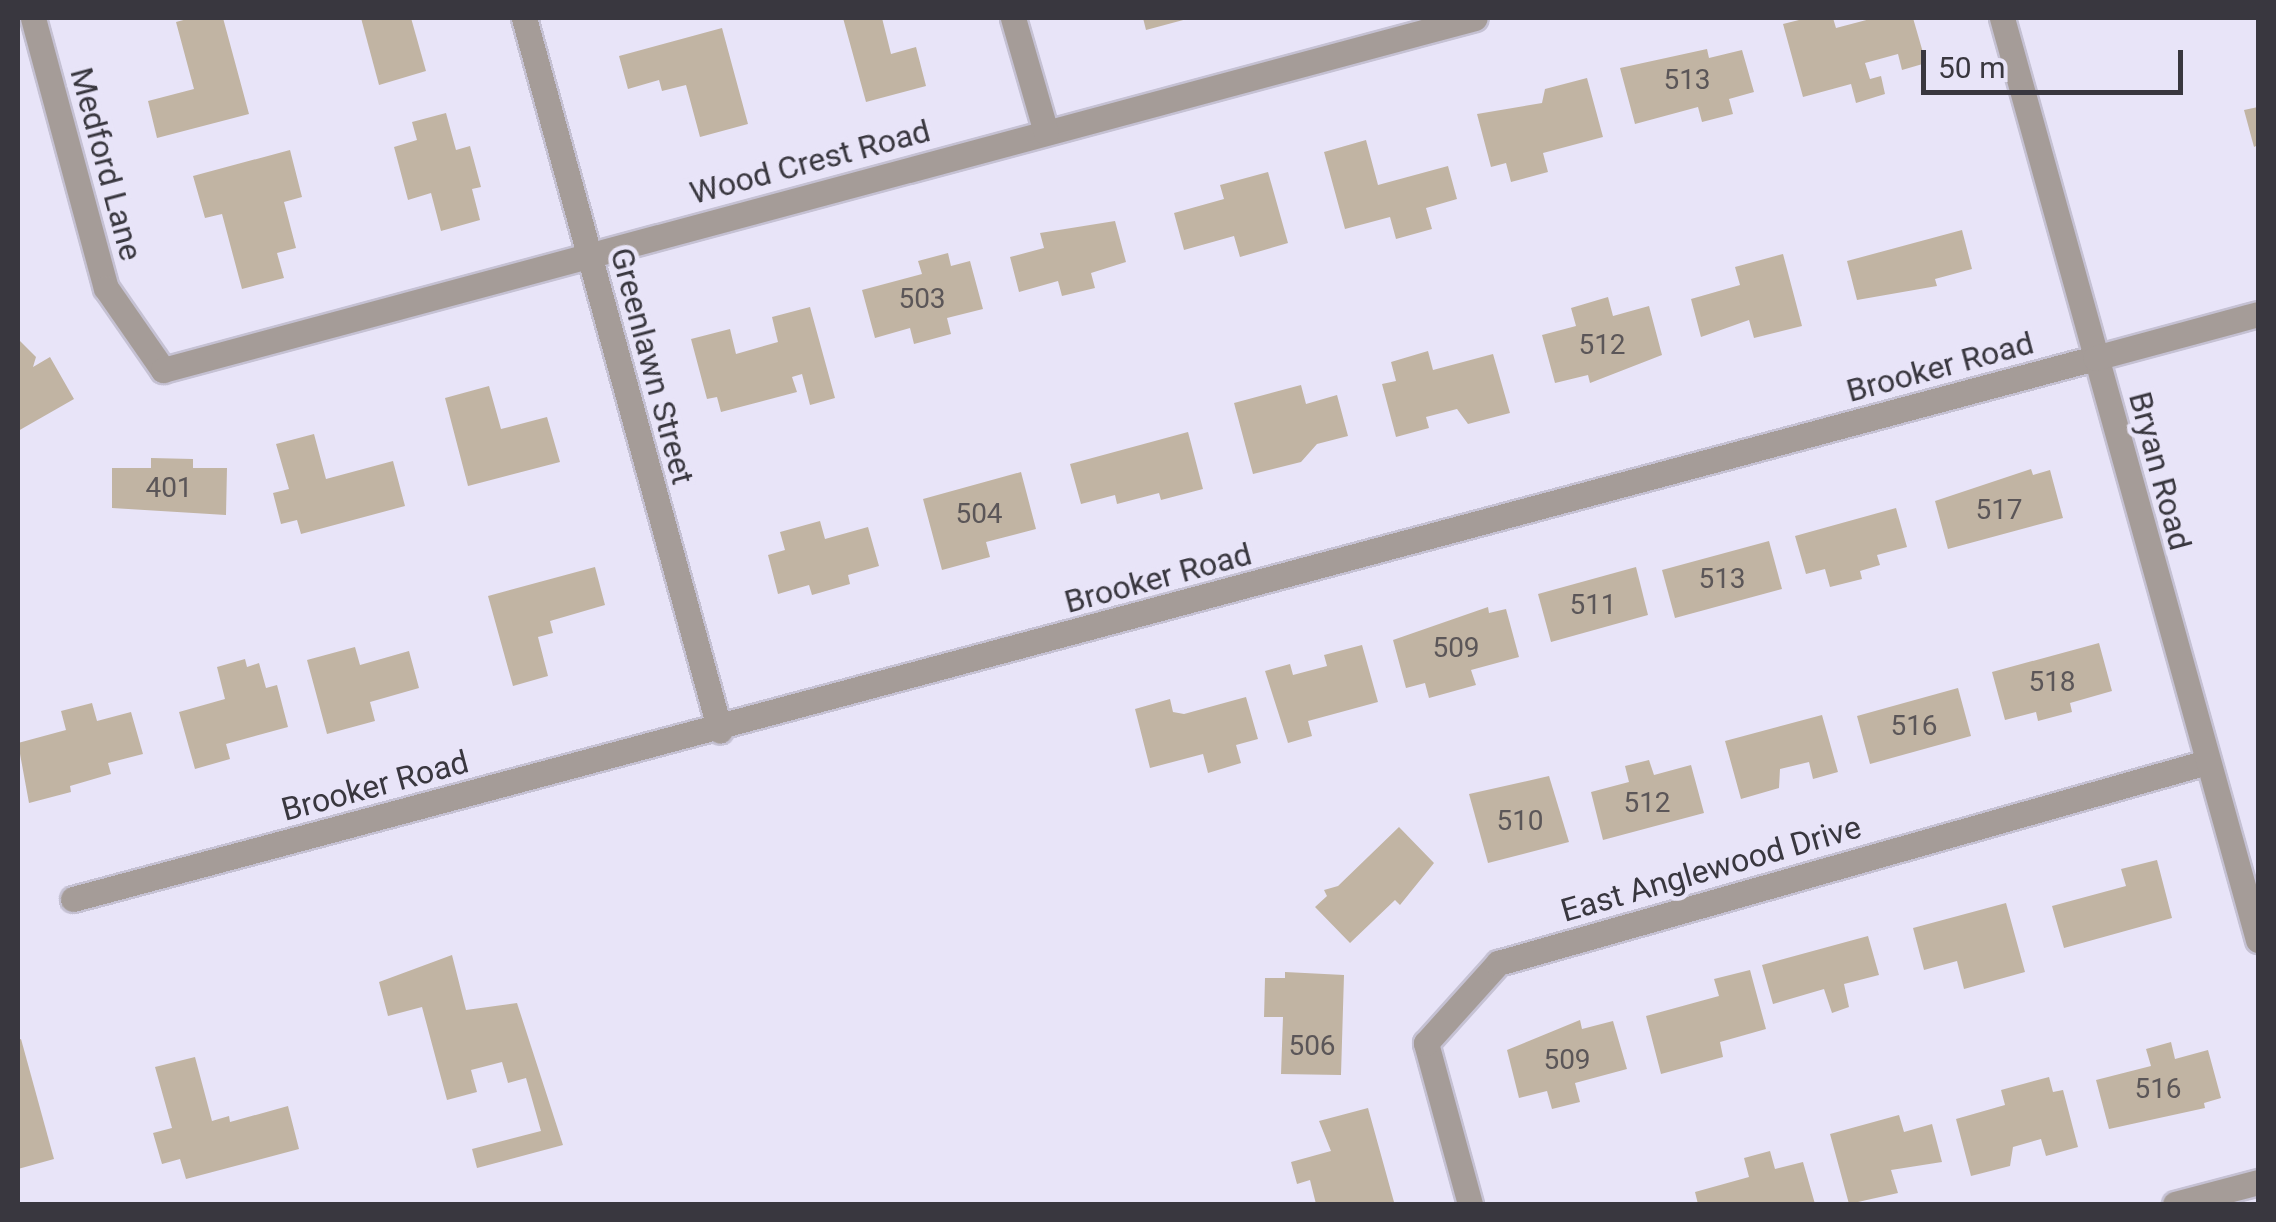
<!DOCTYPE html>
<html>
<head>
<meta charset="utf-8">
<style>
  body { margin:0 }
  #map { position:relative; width:2276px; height:1222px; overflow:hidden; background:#e8e4f8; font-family:Roboto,sans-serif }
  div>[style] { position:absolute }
  .building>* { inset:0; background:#c1b4a3 }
  .roads { filter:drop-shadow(2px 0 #c5c1d3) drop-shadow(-2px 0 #c5c1d3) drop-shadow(0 2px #c5c1d3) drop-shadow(0 -2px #c5c1d3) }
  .minor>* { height:25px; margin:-12.5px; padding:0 12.5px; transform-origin:12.5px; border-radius:12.5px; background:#a59c98 }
  .tertiary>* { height:25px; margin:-12.5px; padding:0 12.5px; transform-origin:12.5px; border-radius:12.5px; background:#a59c98 }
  span { translate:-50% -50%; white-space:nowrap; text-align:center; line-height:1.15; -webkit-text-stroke:9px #e8e4f8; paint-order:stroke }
  .number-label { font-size:28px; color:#5b5658 }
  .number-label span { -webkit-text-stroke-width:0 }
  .street-label { font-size:32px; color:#39373f }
  .frame { position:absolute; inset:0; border:20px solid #39373f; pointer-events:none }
  .scale { position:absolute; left:1921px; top:50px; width:262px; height:45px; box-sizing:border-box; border:5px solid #39373f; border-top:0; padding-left:12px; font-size:30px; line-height:35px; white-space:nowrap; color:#39373f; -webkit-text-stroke:8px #e8e4f8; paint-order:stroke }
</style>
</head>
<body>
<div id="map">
  <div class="building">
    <div style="clip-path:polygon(191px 18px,223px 18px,249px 114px,157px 138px,148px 101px,194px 89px,176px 22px)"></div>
    <div style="clip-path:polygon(361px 18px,411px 18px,426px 71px,379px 85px)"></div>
    <div style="clip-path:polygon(843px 18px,882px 18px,891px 54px,916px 47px,926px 86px,866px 102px)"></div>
    <div style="clip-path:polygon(1143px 18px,1187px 18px,1187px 19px,1146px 30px)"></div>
    <div style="clip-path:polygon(1807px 18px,1833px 18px,1836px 28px,1874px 18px,1913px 18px,1926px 63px,1902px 70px,1898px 54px,1865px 63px,1870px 79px,1881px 76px,1885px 94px,1856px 103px,1851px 84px,1803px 97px,1783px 24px)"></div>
    <div style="clip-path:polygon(722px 28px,748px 124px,700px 137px,686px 85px,662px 91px,659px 80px,628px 89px,619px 56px)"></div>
    <div style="clip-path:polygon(1707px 49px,1709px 58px,1742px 50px,1754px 92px,1729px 99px,1733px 114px,1702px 122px,1698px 107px,1635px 124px,1620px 68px)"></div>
    <div style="clip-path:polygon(1587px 78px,1603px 137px,1543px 153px,1548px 172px,1511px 182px,1506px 163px,1491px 167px,1477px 114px,1542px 103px,1545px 89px)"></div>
    <div style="clip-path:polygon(2258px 107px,2258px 145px,2254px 147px,2244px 110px)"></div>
    <div style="clip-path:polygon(446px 113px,456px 150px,470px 146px,481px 187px,472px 189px,480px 220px,441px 231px,431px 193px,408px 200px,394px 147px,417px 140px,412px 122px)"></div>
    <div style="clip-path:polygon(1366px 140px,1378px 185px,1448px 166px,1457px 199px,1426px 208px,1432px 229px,1396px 239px,1390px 217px,1345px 229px,1324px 152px)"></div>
    <div style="clip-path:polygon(290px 150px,302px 197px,284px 202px,296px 248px,277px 253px,284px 278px,242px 289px,222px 214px,205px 218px,193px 176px)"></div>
    <div style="clip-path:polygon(1268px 172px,1288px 243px,1240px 257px,1234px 236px,1184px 250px,1174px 213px,1224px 199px,1220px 185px)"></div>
    <div style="clip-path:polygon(1115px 221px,1126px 262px,1091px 273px,1095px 288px,1062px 296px,1058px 281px,1019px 292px,1010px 257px,1044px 248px,1040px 233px)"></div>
    <div style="clip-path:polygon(1962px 230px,1972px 269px,1935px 279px,1937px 286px,1857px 300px,1847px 261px)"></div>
    <div style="clip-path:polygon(948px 253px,951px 266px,970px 261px,983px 309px,947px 318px,951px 334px,914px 344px,910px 328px,875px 338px,862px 290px,922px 274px,918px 261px)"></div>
    <div style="clip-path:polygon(1783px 254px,1802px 326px,1754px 338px,1749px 320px,1701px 337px,1691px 299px,1740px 285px,1735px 267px)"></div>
    <div style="clip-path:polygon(1608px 297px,1613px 316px,1649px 306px,1662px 355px,1590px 383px,1588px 375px,1555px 383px,1542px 335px,1576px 326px,1571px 308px)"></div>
    <div style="clip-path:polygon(810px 307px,835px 398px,810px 405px,802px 374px,792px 377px,797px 392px,721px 412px,717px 397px,707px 399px,691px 339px,730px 329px,736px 354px,778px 342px,772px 317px)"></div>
    <div style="clip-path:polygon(18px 339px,36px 357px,33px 367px,50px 357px,74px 399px,18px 431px)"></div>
    <div style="clip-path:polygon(1428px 351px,1433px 370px,1493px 354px,1510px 413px,1468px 424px,1457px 409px,1426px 417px,1429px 428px,1396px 437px,1382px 384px,1396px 381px,1391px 362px)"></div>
    <div style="clip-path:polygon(1301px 385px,1306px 404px,1337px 395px,1348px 436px,1317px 444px,1301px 462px,1253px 474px,1234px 403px)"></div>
    <div style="clip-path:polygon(489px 386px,501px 429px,547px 417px,560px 462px,468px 486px,445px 398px)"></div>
    <div style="clip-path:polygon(1188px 432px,1203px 489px,1161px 500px,1159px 493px,1117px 504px,1115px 495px,1081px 504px,1070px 464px)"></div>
    <div style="clip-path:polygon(314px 434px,326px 479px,393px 461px,405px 506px,301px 534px,297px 520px,281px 524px,273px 493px,289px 489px,276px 444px)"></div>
    <div style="clip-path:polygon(151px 458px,193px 459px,193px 468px,227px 468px,226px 515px,112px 508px,112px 468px,151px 468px)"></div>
    <div style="clip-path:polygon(2031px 469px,2033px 475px,2050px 470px,2063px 518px,1948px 549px,1935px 501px)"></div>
    <div style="clip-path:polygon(1021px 472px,1036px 529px,986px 542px,990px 557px,942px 570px,923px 499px)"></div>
    <div style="clip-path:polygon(1896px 508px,1907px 547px,1877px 555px,1880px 565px,1860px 571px,1862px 579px,1830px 587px,1825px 569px,1806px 574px,1795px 536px)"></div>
    <div style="clip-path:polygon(820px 521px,825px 539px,868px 527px,879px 566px,848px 575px,850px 584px,812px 595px,809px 585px,778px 594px,768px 555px,785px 550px,780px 532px)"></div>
    <div style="clip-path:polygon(1769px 541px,1782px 589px,1675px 618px,1662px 570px)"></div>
    <div style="clip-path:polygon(595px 567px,605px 605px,550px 621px,553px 633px,538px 637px,548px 676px,513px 686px,488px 596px)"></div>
    <div style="clip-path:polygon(1636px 567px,1648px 615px,1551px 642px,1538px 594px)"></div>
    <div style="clip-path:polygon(1488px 607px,1489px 613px,1506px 609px,1519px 657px,1471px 670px,1476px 685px,1429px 698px,1425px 683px,1406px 688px,1393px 640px)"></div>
    <div style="clip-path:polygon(2099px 643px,2112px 691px,2070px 703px,2072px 712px,2038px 721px,2036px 712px,2005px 720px,1992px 672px)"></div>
    <div style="clip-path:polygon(1362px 645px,1378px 702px,1308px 721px,1312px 736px,1288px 743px,1265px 671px,1290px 664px,1293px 675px,1327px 666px,1324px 655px)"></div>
    <div style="clip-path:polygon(355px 647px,360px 665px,409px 651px,419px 688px,370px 702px,375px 721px,327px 734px,307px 660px)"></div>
    <div style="clip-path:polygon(245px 659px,247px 667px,259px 663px,266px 688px,277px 685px,288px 727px,226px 744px,230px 759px,195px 769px,179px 712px,225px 699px,217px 667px)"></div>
    <div style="clip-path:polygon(1958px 688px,1971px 736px,1870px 764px,1857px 716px)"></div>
    <div style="clip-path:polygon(1246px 697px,1258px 739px,1236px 745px,1241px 763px,1208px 773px,1203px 754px,1150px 768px,1135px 709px,1170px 699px,1173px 712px,1184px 714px)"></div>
    <div style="clip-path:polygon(92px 703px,97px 721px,131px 712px,143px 754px,108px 763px,111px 774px,70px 786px,71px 792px,29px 803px,18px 743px,66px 730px,61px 711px)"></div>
    <div style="clip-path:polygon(1822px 715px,1838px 772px,1813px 779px,1809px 762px,1780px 769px,1779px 788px,1741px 799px,1725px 741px)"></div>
    <div style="clip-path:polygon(1649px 760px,1654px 775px,1691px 765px,1704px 813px,1603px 840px,1591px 792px,1629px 782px,1625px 766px)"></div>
    <div style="clip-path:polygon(1549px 776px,1569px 842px,1488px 863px,1469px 794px)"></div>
    <div style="clip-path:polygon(1399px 827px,1434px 863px,1400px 905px,1395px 900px,1350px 943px,1315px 907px,1327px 896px,1324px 890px,1338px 886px)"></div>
    <div style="clip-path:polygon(2157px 860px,2172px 918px,2064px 948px,2052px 906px,2126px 886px,2121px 869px)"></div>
    <div style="clip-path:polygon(2006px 903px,2025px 972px,1964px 989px,1957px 961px,1924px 970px,1913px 928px)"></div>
    <div style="clip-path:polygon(1868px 936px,1879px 975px,1844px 984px,1849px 1007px,1832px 1013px,1824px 989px,1773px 1004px,1762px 965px)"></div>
    <div style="clip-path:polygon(452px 955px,466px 1010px,517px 1003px,563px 1145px,477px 1168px,472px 1149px,541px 1131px,526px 1078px,508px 1083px,502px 1062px,471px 1070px,477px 1092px,447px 1100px,422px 1007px,388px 1016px,379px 982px)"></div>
    <div style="clip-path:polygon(1750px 970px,1766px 1029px,1720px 1042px,1723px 1057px,1661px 1074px,1646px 1016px,1719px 996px,1714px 979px)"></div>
    <div style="clip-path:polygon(1285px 972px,1344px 975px,1341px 1075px,1281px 1074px,1283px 1017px,1264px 1017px,1265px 978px,1285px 978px)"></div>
    <div style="clip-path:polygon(1580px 1020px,1582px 1029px,1613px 1021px,1627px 1069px,1575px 1083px,1580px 1102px,1552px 1109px,1547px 1091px,1519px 1098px,1507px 1050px)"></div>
    <div style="clip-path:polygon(21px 1039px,54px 1159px,18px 1169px,18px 1040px)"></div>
    <div style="clip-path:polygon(2171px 1042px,2175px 1059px,2208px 1050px,2221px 1098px,2204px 1103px,2205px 1108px,2109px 1129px,2096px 1080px,2151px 1066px,2146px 1049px)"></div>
    <div style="clip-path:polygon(195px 1057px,212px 1121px,229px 1116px,230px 1122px,288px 1106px,299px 1149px,186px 1179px,180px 1159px,162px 1164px,153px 1133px,172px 1128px,155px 1067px)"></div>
    <div style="clip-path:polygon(2049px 1077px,2053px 1092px,2063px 1090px,2078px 1147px,2046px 1156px,2041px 1139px,2013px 1147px,2010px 1166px,1971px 1176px,1956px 1119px,2005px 1105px,2001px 1090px)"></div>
    <div style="clip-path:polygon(1368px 1108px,1394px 1202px,1316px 1204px,1310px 1180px,1297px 1184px,1291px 1162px,1331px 1151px,1319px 1121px)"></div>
    <div style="clip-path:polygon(1899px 1115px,1904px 1132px,1932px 1124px,1942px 1162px,1891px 1170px,1898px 1193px,1849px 1204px,1830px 1134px)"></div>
    <div style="clip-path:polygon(1770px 1151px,1775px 1169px,1803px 1162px,1815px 1204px,1698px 1204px,1695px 1192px,1749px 1177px,1744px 1158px)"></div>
  </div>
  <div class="roads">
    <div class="minor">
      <div style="left:33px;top:18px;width:280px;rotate:74.9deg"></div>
      <div style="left:106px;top:288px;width:100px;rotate:55.2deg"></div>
      <div style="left:163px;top:370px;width:1358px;rotate:-15.02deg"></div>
      <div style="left:524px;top:18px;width:739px;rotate:74.63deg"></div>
      <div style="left:1013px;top:18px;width:119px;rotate:73.9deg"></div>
      <div style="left:73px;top:899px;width:2093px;rotate:-14.98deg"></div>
      <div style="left:1470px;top:1204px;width:167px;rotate:-105.3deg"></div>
      <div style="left:1426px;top:1043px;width:108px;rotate:-48deg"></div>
      <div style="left:1498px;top:963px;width:737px;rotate:-15.83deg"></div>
      <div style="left:2175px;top:1204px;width:86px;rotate:-14.8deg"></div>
    </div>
    <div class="tertiary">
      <div style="left:2002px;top:18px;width:957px;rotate:74.48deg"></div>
      <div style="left:2095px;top:358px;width:169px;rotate:-15.1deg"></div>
    </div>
  </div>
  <div class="number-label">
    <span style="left:1687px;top:80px">513</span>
    <span style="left:922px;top:299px">503</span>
    <span style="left:1602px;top:345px">512</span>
    <span style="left:169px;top:488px">401</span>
    <span style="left:1999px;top:510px">517</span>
    <span style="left:979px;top:514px">504</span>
    <span style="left:1722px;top:579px">513</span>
    <span style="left:1593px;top:605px">511</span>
    <span style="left:1456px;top:648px">509</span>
    <span style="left:2052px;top:682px">518</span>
    <span style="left:1914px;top:726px">516</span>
    <span style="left:1647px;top:803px">512</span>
    <span style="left:1520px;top:821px">510</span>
    <span style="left:1312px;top:1046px">506</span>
    <span style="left:1567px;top:1060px">509</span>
    <span style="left:2158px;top:1089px">516</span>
  </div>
  <div class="street-label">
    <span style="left:810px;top:162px;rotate:-15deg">Wood Crest Road</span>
    <span style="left:106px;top:164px;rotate:75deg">Medford Lane</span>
    <span style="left:652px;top:366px;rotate:75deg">Greenlawn Street</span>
    <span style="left:1940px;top:367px;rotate:-15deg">Brooker Road</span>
    <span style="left:2160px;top:471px;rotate:75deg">Bryan Road</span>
    <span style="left:1158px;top:578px;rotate:-15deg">Brooker Road</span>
    <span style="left:375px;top:786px;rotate:-15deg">Brooker Road</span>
    <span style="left:1711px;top:869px;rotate:-16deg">East Anglewood Drive</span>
  </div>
  <div class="frame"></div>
  <div class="scale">50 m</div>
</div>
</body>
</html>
